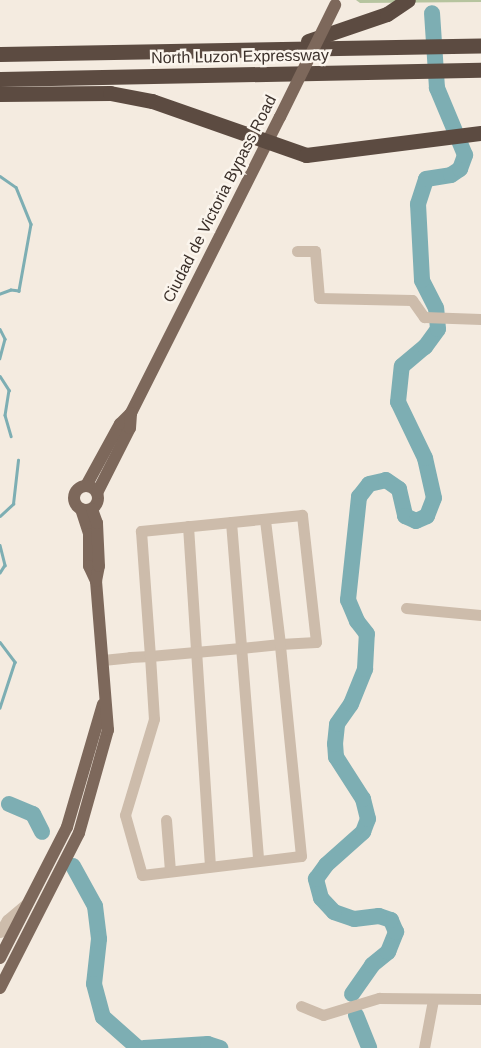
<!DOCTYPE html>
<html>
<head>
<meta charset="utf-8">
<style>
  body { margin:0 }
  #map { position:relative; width:481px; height:1048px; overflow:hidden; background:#f4ebe0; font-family:Helvetica,sans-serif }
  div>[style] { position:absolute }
  .green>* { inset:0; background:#b6c49f }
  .stream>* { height:2.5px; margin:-1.25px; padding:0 1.25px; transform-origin:1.25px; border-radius:1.25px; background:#7daeb3 }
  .river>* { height:16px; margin:-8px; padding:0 8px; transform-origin:8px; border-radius:8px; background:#7daeb3 }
  .minor>* { height:11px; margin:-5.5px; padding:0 5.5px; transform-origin:5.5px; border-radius:5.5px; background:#cdbcab }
  .major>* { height:12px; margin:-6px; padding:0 6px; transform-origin:6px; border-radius:6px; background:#7d685b }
  .major>.ring { margin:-6px; padding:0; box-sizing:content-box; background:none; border:12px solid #7d685b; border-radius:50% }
  .highway>* { height:15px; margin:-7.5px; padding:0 7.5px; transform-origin:7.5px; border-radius:7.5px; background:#5c4b41 }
  .major-bridge>* { height:12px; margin:-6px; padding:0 6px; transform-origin:6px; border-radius:6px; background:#7d685b }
  span { translate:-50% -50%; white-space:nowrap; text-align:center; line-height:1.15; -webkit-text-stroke:5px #fbf5ed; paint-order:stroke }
  .street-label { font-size:16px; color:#3b302a }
</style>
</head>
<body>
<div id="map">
  <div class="green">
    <div style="clip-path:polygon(356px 0,481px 0,481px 2px,360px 3px)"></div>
  </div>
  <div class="stream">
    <div style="left:0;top:176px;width:19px;rotate:35deg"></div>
    <div style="left:16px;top:187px;width:40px;rotate:68deg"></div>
    <div style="left:31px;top:224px;width:68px;rotate:100.2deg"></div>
    <div style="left:19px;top:291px;width:8px;rotate:-173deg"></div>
    <div style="left:11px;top:290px;width:12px;rotate:160deg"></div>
    <div style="left:0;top:329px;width:11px;rotate:63deg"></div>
    <div style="left:5px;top:339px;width:20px;rotate:105deg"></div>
    <div style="left:0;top:376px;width:17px;rotate:57deg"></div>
    <div style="left:9px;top:390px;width:25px;rotate:99deg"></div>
    <div style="left:5px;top:415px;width:22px;rotate:74deg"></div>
    <div style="left:0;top:516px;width:18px;rotate:-43deg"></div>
    <div style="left:13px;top:504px;width:44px;rotate:-83.5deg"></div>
    <div style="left:0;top:545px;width:21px;rotate:76deg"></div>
    <div style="left:5px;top:565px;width:9px;rotate:122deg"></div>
    <div style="left:0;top:642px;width:25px;rotate:53deg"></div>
    <div style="left:15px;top:662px;width:48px;rotate:108.1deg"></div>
  </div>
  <div class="river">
    <div style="left:9px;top:804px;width:26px;rotate:23deg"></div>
    <div style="left:33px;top:814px;width:20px;rotate:63deg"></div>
    <div style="left:73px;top:866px;width:46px;rotate:61.2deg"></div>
    <div style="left:95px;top:906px;width:33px;rotate:83deg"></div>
    <div style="left:99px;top:939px;width:45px;rotate:96.3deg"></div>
    <div style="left:94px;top:984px;width:34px;rotate:75deg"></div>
    <div style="left:103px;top:1017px;width:47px;rotate:41.5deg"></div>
    <div style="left:352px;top:994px;width:35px;rotate:-55deg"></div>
    <div style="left:372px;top:965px;width:21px;rotate:-39deg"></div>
    <div style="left:388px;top:952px;width:22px;rotate:-68deg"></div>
    <div style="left:396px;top:932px;width:13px;rotate:-113deg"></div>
    <div style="left:391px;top:920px;width:13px;rotate:-162deg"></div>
    <div style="left:379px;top:916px;width:25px;rotate:173deg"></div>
    <div style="left:354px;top:919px;width:21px;rotate:-161deg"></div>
    <div style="left:334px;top:912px;width:19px;rotate:-133deg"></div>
    <div style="left:321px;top:898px;width:20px;rotate:-105deg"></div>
    <div style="left:316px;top:879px;width:17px;rotate:-54deg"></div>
    <div style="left:326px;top:865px;width:50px;rotate:-41.7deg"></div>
    <div style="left:363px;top:832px;width:14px;rotate:-69deg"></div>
    <div style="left:368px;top:819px;width:21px;rotate:-104deg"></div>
    <div style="left:363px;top:799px;width:50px;rotate:-122.7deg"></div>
    <div style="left:336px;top:757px;width:13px;rotate:-94deg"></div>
    <div style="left:335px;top:744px;width:20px;rotate:-84deg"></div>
    <div style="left:337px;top:724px;width:24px;rotate:-55deg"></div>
    <div style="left:351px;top:704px;width:38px;rotate:-68deg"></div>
    <div style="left:365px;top:669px;width:35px;rotate:-87deg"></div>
    <div style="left:367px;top:634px;width:16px;rotate:-128deg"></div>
    <div style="left:357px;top:621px;width:23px;rotate:-113deg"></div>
    <div style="left:348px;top:600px;width:104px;rotate:-83.9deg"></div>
    <div style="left:359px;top:497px;width:16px;rotate:-52deg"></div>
    <div style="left:369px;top:484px;width:17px;rotate:-13deg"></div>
    <div style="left:386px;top:480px;width:16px;rotate:35deg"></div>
    <div style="left:399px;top:489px;width:28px;rotate:77deg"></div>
    <div style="left:405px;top:516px;width:12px;rotate:24deg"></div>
    <div style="left:416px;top:521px;width:12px;rotate:-24deg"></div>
    <div style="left:427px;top:516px;width:19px;rotate:-69deg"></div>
    <div style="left:434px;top:498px;width:41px;rotate:-102.7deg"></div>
    <div style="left:425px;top:458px;width:62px;rotate:-115.7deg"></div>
    <div style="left:398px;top:402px;width:36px;rotate:-84deg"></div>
    <div style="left:402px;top:366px;width:30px;rotate:-40deg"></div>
    <div style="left:425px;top:347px;width:22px;rotate:-54deg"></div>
    <div style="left:438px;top:329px;width:21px;rotate:-95deg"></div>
    <div style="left:436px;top:308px;width:31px;rotate:-117deg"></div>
    <div style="left:422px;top:280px;width:76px;rotate:-93deg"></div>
    <div style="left:418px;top:204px;width:26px;rotate:-72deg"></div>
    <div style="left:426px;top:179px;width:25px;rotate:-9deg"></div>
    <div style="left:451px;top:175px;width:11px;rotate:-34deg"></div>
    <div style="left:460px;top:169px;width:15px;rotate:-70deg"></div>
    <div style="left:465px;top:155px;width:73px;rotate:-112.7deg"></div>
    <div style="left:437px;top:88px;width:75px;rotate:-93.8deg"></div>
    <div style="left:356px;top:1015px;width:35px;rotate:68deg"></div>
    <div style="left:144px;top:1048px;width:64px;rotate:-3.6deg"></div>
    <div style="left:208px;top:1044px;width:13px;rotate:18deg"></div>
  </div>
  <div class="minor">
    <div style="left:297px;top:251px;width:18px"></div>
    <div style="left:315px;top:251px;width:47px;rotate:85.1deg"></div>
    <div style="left:319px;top:298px;width:93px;rotate:1.2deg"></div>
    <div style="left:412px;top:300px;width:21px;rotate:55deg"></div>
    <div style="left:424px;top:317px;width:57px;rotate:2deg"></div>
    <div style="left:231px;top:522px;width:340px;rotate:85.4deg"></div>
    <div style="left:188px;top:526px;width:341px;rotate:86.3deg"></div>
    <div style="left:406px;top:608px;width:75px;rotate:5.3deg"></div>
    <div style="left:103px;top:660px;width:27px;rotate:-6deg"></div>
    <div style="left:130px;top:657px;width:20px;rotate:-3deg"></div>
    <div style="left:150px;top:656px;width:91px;rotate:-5deg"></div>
    <div style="left:241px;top:648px;width:39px;rotate:-6deg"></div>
    <div style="left:280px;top:644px;width:36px;rotate:-3deg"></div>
    <div style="left:316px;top:642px;width:128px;rotate:-96.3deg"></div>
    <div style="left:302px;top:515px;width:162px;rotate:174.3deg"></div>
    <div style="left:141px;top:531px;width:125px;rotate:85.9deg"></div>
    <div style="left:150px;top:656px;width:63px;rotate:86.4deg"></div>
    <div style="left:154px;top:719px;width:100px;rotate:106.8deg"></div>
    <div style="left:125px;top:815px;width:62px;rotate:74.2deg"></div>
    <div style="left:142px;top:875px;width:160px;rotate:-6.8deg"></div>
    <div style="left:301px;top:856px;width:213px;rotate:-95.7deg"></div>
    <div style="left:280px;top:644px;width:125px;rotate:-96.9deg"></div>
    <div style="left:166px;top:820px;width:51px;rotate:85.5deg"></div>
    <div style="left:0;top:932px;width:14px;rotate:-60deg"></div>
    <div style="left:7px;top:920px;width:26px;rotate:-40deg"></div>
    <div style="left:301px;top:1006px;width:24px;rotate:22deg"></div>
    <div style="left:323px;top:1015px;width:59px;rotate:-16.9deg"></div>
    <div style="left:379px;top:998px;width:102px;rotate:0.6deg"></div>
    <div style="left:424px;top:1048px;width:49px;rotate:-79.4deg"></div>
  </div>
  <div class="major">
    <div style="left:86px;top:486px;width:71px;rotate:-61.3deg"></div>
    <div style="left:120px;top:424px;width:16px;rotate:-45deg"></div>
    <div style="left:131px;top:413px;width:331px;rotate:-63.3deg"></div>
    <div class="ring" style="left:74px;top:486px;width:12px;height:12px"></div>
    <div style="left:97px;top:493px;width:73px;rotate:-63.1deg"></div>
    <div style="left:130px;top:428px;width:15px;rotate:-86deg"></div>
    <div style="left:81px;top:509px;width:26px;rotate:72deg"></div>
    <div style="left:89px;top:534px;width:32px;rotate:90deg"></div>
    <div style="left:89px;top:566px;width:17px;rotate:65deg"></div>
    <div style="left:0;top:958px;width:147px;rotate:-62.9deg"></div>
    <div style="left:67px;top:827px;width:128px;rotate:-73.7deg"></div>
    <div style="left:0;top:988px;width:174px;rotate:-63deg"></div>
    <div style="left:79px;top:833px;width:107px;rotate:-74.3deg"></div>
    <div style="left:108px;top:730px;width:149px;rotate:-94.6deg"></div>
    <div style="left:96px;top:581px;width:15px;rotate:-79deg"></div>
    <div style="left:99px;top:566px;width:43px;rotate:-92.7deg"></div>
    <div style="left:97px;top:523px;width:15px;rotate:-110deg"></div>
  </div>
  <div class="highway">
    <div style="left:308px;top:41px;width:83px;rotate:-18.9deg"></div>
    <div style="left:387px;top:14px;width:25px;rotate:-34deg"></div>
    <div style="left:0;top:54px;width:481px;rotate:-1deg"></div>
    <div style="left:0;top:79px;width:481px;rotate:-1.1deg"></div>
    <div style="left:0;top:94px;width:110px;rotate:-0.5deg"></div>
    <div style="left:110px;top:93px;width:43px;rotate:10.8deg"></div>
    <div style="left:152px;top:101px;width:163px;rotate:19.3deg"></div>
    <div style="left:306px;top:155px;width:176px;rotate:-7.2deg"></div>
  </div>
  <div class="major-bridge">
    <div style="left:280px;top:117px;width:125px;rotate:-63.8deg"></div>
  </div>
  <div class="street-label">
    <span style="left:240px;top:57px;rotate:-1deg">North Luzon Expressway</span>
    <span style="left:220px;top:199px;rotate:-63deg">Ciudad de Victoria Bypass Road</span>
  </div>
</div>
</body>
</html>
